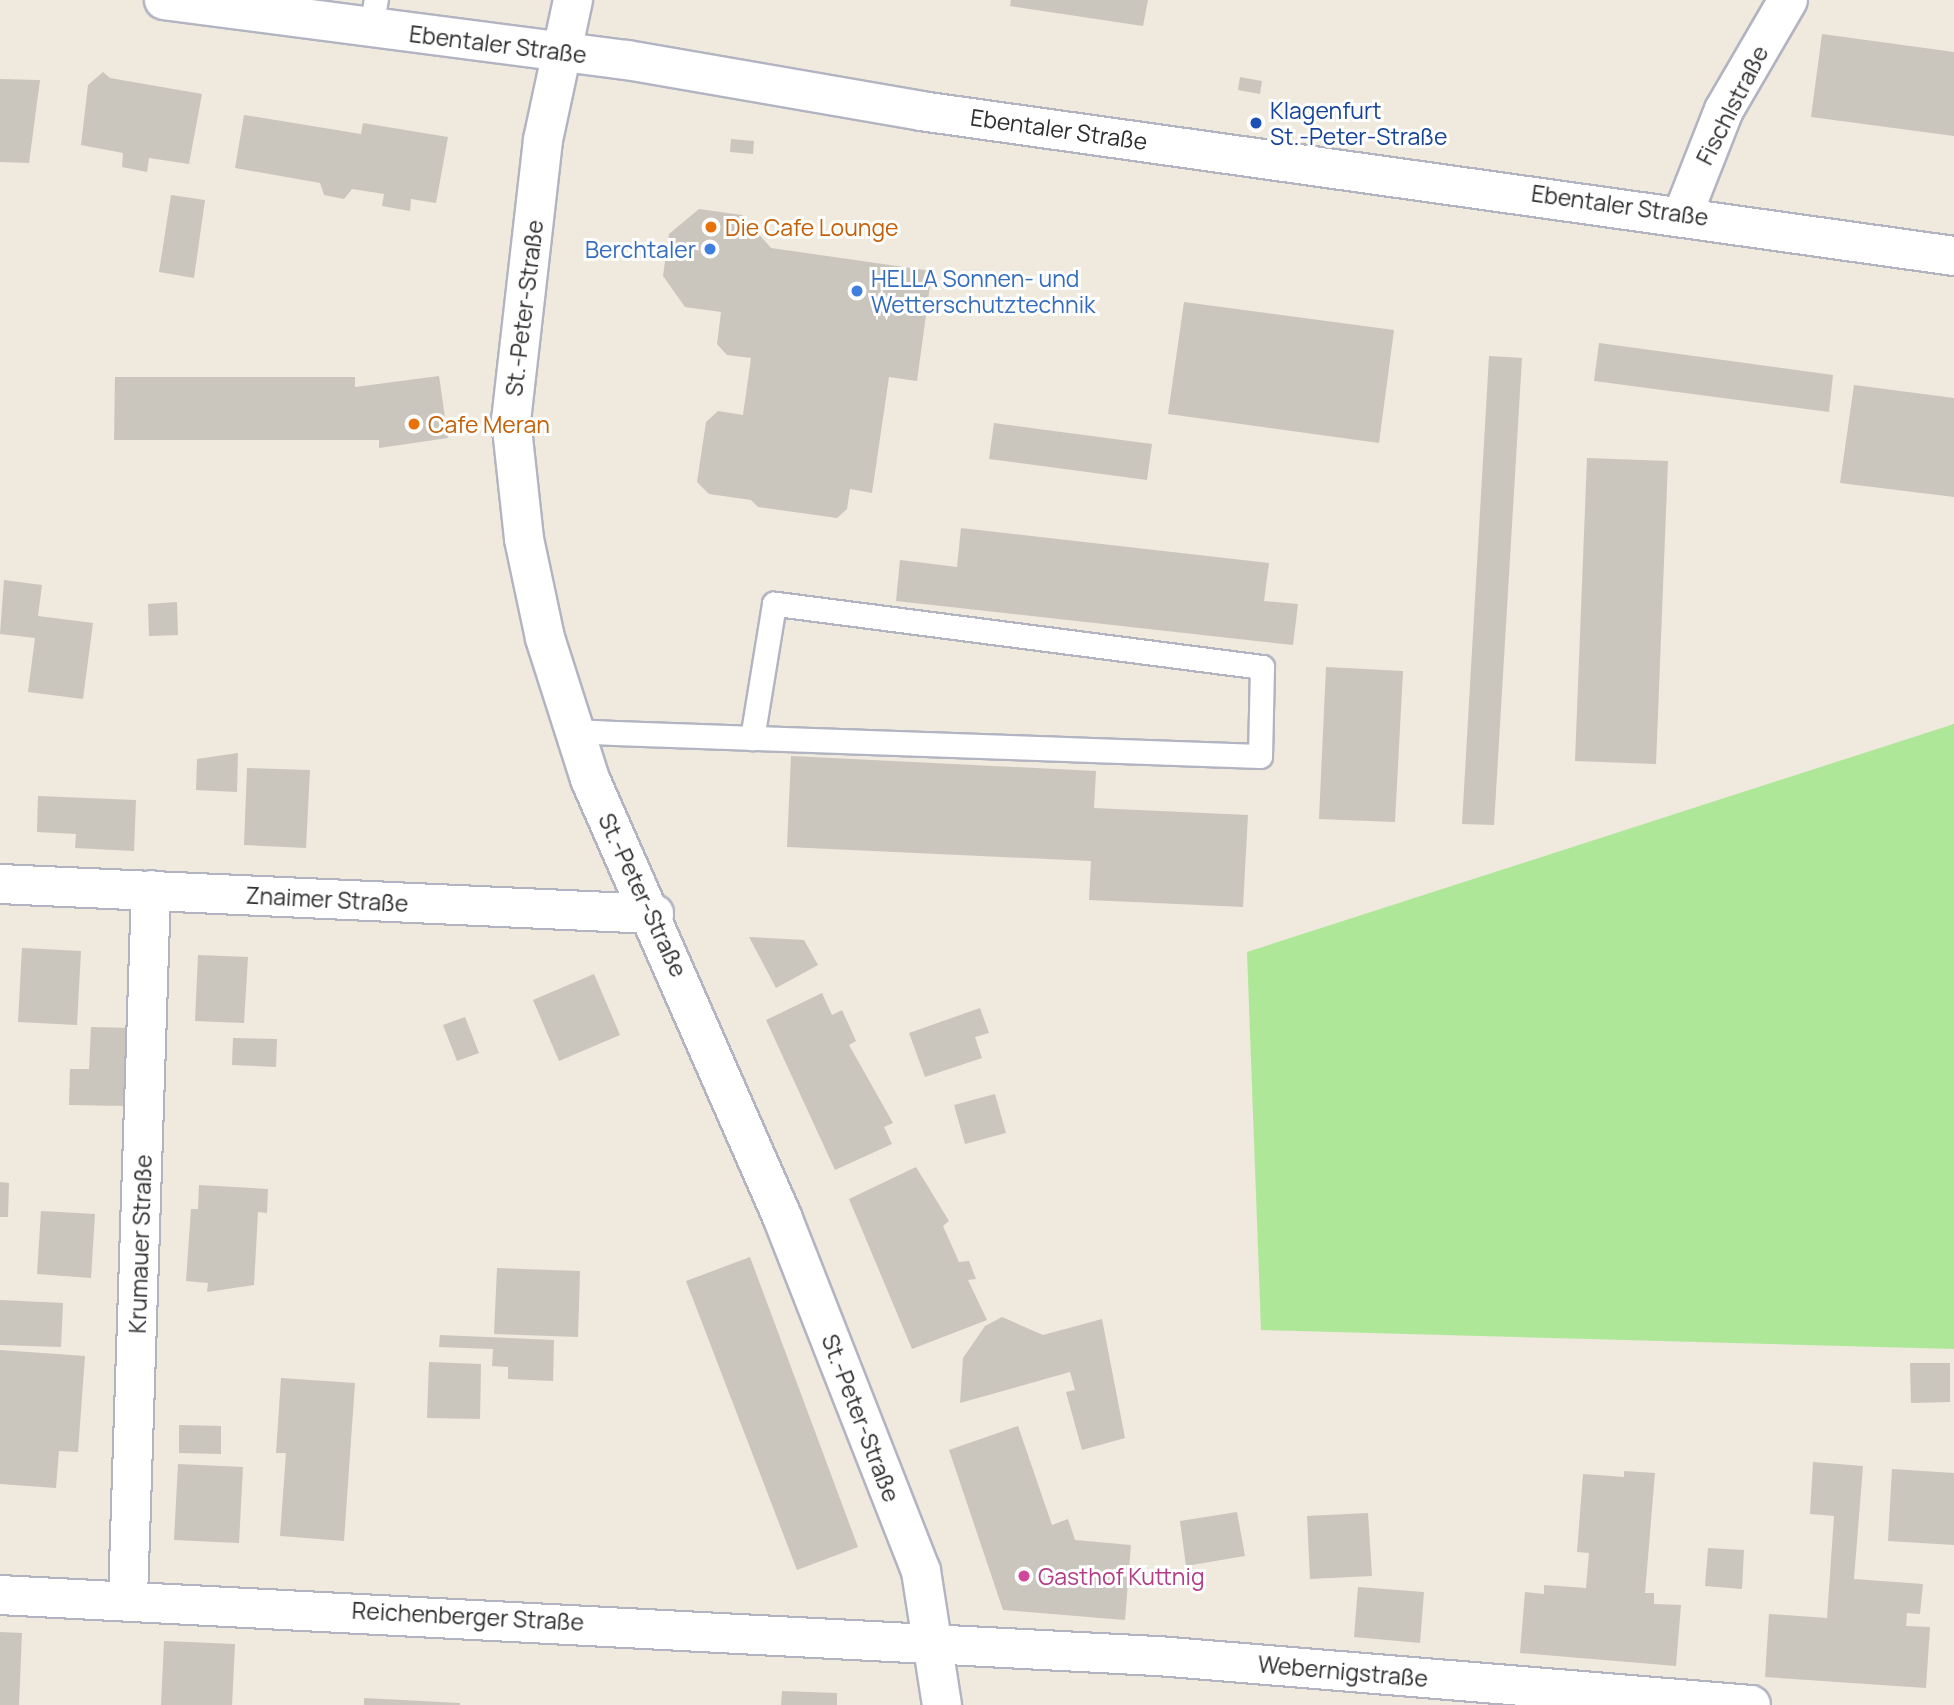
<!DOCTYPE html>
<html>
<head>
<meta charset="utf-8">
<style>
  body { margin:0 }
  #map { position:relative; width:1954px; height:1705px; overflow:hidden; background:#efe9de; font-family:Manrope,sans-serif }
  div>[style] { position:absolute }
  .green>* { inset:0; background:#afe799 }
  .building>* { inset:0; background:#cac6be }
  .roads { filter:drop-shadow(2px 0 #b2b4c1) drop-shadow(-2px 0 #b2b4c1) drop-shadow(0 2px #b2b4c1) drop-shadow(0 -2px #b2b4c1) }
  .service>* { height:23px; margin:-11.5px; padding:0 11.5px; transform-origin:11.5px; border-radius:11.5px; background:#fff }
  .minor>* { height:38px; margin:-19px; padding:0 19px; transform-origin:19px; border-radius:19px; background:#fff }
  .secondary>* { height:38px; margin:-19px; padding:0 19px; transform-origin:19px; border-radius:19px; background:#fff }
  .dots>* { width:19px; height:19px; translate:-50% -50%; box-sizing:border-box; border:4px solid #fff; border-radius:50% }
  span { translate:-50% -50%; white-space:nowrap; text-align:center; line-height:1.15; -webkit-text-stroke:6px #fff; paint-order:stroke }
  .street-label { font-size:23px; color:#2d2d2d }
  .transit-label { font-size:23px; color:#164399 }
  .left { translate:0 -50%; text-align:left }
  .food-label { font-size:23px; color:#c56008 }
  .shop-label { font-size:23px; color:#366cbe }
  .right { translate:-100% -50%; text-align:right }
  .hotel-label { font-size:23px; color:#b23c85 }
</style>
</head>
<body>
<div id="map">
  <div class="green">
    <div style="clip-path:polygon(1954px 724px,1954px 1349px,1261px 1330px,1247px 952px)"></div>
  </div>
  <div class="building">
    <div style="clip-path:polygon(1011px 0,1148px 0,1143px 26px,1010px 6px)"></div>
    <div style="clip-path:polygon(1822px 34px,1954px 52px,1954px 136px,1811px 117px)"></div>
    <div style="clip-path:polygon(103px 72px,110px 78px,202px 94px,189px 164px,149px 158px,147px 172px,122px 167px,123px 153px,81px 145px,88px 85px)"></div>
    <div style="clip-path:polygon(1240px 77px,1262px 81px,1260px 94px,1238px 90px)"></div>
    <div style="clip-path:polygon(0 79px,40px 80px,29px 163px,0 162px)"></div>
    <div style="clip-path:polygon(244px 115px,361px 134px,363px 123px,448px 137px,436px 203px,411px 199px,410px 211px,382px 206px,384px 194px,352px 189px,344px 199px,324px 195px,320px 183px,235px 168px)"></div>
    <div style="clip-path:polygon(731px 139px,754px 141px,753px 154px,730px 152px)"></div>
    <div style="clip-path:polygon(171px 195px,205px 200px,194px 278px,159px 272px)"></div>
    <div style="clip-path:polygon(699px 209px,742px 215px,771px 248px,932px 271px,917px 381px,889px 377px,872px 493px,850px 489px,847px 509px,837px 518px,758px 507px,751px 500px,709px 494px,697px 482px,706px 422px,718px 411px,743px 415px,751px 358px,727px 355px,717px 344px,721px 312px,685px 307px,663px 276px,669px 234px)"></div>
    <div style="clip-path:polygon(1184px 302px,1394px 330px,1379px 443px,1168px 414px)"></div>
    <div style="clip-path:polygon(1599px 343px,1833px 375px,1829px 412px,1594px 381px)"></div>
    <div style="clip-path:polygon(1489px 356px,1522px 358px,1494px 825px,1462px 824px)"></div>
    <div style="clip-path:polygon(439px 376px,448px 438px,379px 448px,379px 440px,114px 440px,115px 377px,355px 377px,355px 387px)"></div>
    <div style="clip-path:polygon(1854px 385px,1954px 398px,1954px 497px,1840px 483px)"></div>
    <div style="clip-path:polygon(994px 423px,1152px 444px,1147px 480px,989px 459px)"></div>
    <div style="clip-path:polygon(1587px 458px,1668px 461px,1656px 764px,1575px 761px)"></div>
    <div style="clip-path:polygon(961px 528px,1269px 563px,1264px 601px,1298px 604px,1293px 645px,896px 601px,900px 560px,957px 567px)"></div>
    <div style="clip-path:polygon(4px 580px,42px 585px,38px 616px,93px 623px,83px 699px,28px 692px,35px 638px,0 634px)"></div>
    <div style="clip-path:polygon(177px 602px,178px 635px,149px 636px,148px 604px)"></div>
    <div style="clip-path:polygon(1326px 667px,1403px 671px,1395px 822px,1319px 819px)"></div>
    <div style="clip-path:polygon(238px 753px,237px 792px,196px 790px,197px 759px)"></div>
    <div style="clip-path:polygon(791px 756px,1096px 771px,1094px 808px,1248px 815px,1243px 907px,1089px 900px,1091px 861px,787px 847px)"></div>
    <div style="clip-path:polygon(247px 768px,310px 770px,306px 848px,244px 845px)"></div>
    <div style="clip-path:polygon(38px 796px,136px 800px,134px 851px,75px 848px,76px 834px,37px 832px)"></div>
    <div style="clip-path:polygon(749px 937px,804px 940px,818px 965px,776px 988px)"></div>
    <div style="clip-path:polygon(22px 948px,81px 951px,77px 1025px,18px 1022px)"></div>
    <div style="clip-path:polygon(198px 955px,248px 957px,244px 1023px,195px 1021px)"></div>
    <div style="clip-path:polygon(594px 974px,620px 1035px,559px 1061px,533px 1000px)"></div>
    <div style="clip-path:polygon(822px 993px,832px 1015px,842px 1010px,856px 1041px,849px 1045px,893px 1123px,884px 1127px,892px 1144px,835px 1170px,766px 1020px)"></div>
    <div style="clip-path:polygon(980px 1008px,989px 1033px,975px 1037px,982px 1058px,925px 1077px,909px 1033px)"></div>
    <div style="clip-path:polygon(465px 1017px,479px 1053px,457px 1061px,443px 1025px)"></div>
    <div style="clip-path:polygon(91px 1027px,130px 1028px,127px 1106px,69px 1105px,70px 1069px,89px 1069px)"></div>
    <div style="clip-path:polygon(233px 1038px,277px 1039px,276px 1067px,232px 1065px)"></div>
    <div style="clip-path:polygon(995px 1094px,1006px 1133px,965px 1144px,954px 1105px)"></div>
    <div style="clip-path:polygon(916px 1167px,949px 1221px,943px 1226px,959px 1262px,969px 1261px,976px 1279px,968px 1280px,987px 1320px,912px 1349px,849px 1199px)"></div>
    <div style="clip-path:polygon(0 1182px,9px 1183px,8px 1217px,0 1217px)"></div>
    <div style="clip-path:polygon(199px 1185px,268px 1189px,267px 1213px,258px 1212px,254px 1285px,207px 1292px,208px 1283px,186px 1281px,191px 1209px,198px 1209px)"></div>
    <div style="clip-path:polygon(41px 1211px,95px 1214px,91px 1278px,37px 1274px)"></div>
    <div style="clip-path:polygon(750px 1257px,858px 1547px,797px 1570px,686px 1281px)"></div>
    <div style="clip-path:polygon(497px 1268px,580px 1271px,578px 1337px,494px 1334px)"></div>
    <div style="clip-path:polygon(0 1300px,63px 1303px,61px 1347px,0 1345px)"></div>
    <div style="clip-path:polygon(1002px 1317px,1043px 1335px,1102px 1319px,1125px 1438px,1082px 1450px,1066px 1392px,1075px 1390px,1070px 1372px,960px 1403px,963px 1358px,985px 1326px)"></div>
    <div style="clip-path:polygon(440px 1335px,554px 1340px,553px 1381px,508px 1379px,508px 1367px,492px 1366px,493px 1349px,439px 1347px)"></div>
    <div style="clip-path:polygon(0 1350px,85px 1356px,78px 1452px,59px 1451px,56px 1488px,0 1484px)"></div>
    <div style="clip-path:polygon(429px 1362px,481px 1364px,480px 1419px,427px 1418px)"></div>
    <div style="clip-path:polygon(1910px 1363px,1950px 1363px,1950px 1402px,1911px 1403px)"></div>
    <div style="clip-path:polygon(281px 1378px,355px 1383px,344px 1541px,280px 1536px,286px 1453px,276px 1453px)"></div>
    <div style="clip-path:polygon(179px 1425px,221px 1426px,221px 1454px,179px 1453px)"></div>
    <div style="clip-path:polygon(1018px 1426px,1052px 1525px,1068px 1519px,1075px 1540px,1131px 1545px,1125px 1620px,1003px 1610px,949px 1450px)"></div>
    <div style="clip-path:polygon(1813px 1462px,1863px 1466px,1854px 1579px,1923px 1584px,1920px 1614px,1907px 1613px,1906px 1626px,1930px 1627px,1926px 1688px,1765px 1677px,1769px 1614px,1827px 1618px,1834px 1516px,1810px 1514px)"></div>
    <div style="clip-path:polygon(178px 1464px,243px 1467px,239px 1543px,174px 1540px)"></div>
    <div style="clip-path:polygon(1892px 1469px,1954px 1473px,1954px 1545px,1888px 1541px)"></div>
    <div style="clip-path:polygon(1624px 1471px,1655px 1473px,1645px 1593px,1654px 1593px,1654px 1604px,1681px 1605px,1676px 1666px,1520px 1653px,1525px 1592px,1544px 1594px,1544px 1585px,1586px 1588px,1589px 1553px,1577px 1552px,1583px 1474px,1624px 1477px)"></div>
    <div style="clip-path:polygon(1237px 1512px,1245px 1556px,1186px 1566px,1180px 1521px)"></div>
    <div style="clip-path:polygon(1368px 1513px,1372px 1576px,1310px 1579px,1307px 1516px)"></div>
    <div style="clip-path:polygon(1708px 1548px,1744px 1550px,1742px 1589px,1705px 1586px)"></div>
    <div style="clip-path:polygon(1358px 1587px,1424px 1592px,1420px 1643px,1354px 1637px)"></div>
    <div style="clip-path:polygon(0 1632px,22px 1633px,19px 1705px,0 1705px)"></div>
    <div style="clip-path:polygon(164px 1641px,235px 1644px,232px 1705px,161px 1705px)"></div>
    <div style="clip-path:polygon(782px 1691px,837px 1693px,837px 1705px,781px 1705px)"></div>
    <div style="clip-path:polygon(364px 1698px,460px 1703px,460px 1705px,364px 1705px)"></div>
  </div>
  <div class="roads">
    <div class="service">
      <div style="left:371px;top:27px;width:27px;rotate:-80deg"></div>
      <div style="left:573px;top:731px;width:42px;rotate:2.7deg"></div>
      <div style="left:615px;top:733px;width:645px;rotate:2.04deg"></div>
      <div style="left:1260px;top:756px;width:89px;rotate:-88.7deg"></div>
      <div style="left:1262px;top:667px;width:492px;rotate:-172.6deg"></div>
      <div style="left:774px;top:604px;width:136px;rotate:99.3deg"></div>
    </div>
    <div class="minor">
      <div style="left:573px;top:0;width:143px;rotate:102.1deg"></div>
      <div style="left:543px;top:140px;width:281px;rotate:96.5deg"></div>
      <div style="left:511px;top:419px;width:121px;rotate:83.8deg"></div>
      <div style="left:524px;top:539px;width:101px;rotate:78deg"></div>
      <div style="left:545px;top:638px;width:148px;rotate:72.3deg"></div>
      <div style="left:590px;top:779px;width:480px;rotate:66.3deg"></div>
      <div style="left:783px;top:1219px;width:378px;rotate:68.6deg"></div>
      <div style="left:921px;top:1571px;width:136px;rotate:81.1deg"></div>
      <div style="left:1683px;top:214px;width:112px;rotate:-68.5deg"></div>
      <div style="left:1724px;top:110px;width:127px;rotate:-59.8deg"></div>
      <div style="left:0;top:884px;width:655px;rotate:2.63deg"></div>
      <div style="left:0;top:1595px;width:1160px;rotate:3.02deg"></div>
      <div style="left:1158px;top:1656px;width:595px;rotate:4.72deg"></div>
      <div style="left:128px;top:1598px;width:708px;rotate:-88.14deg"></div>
    </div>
    <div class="secondary">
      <div style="left:164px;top:0;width:467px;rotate:7.4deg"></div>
      <div style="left:627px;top:60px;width:298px;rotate:9.8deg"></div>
      <div style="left:921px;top:111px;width:1043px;rotate:7.99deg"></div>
    </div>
  </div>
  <div class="dots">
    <div style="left:1256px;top:123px;background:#1a4fb4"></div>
    <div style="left:711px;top:227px;background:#e8710a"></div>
    <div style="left:710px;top:249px;background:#3f7fe0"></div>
    <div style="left:857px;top:291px;background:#3f7fe0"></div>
    <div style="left:414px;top:424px;background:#e8710a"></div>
    <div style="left:1024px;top:1576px;background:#d1479c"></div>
  </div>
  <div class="street-label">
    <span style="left:498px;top:44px;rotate:7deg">Ebentaler Straße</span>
    <span style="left:1732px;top:105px;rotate:-63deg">Fischlstraße</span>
    <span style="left:1059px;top:129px;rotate:8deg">Ebentaler Straße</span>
    <span style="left:1620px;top:205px;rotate:8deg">Ebentaler Straße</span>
    <span style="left:524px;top:308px;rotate:-83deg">St.-Peter-Straße</span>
    <span style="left:643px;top:895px;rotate:65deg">St.-Peter-Straße</span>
    <span style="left:327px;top:899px;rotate:3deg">Znaimer Straße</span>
    <span style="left:140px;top:1244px;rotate:-88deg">Krumauer Straße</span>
    <span style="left:861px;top:1418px;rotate:69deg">St.-Peter-Straße</span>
    <span style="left:468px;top:1616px;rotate:3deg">Reichenberger Straße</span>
    <span style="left:1343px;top:1671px;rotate:5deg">Webernigstraße</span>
  </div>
  <div class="transit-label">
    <span class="left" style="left:1270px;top:123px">Klagenfurt<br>St.-Peter-Straße</span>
  </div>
  <div class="food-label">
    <span class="left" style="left:725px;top:227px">Die Cafe Lounge</span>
    <span class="left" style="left:428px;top:424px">Cafe Meran</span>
  </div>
  <div class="shop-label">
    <span class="right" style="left:696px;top:249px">Berchtaler</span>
    <span class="left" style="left:871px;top:291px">HELLA Sonnen- und<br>Wetterschutztechnik</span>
  </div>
  <div class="hotel-label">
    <span class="left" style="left:1038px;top:1576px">Gasthof Kuttnig</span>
  </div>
</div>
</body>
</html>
